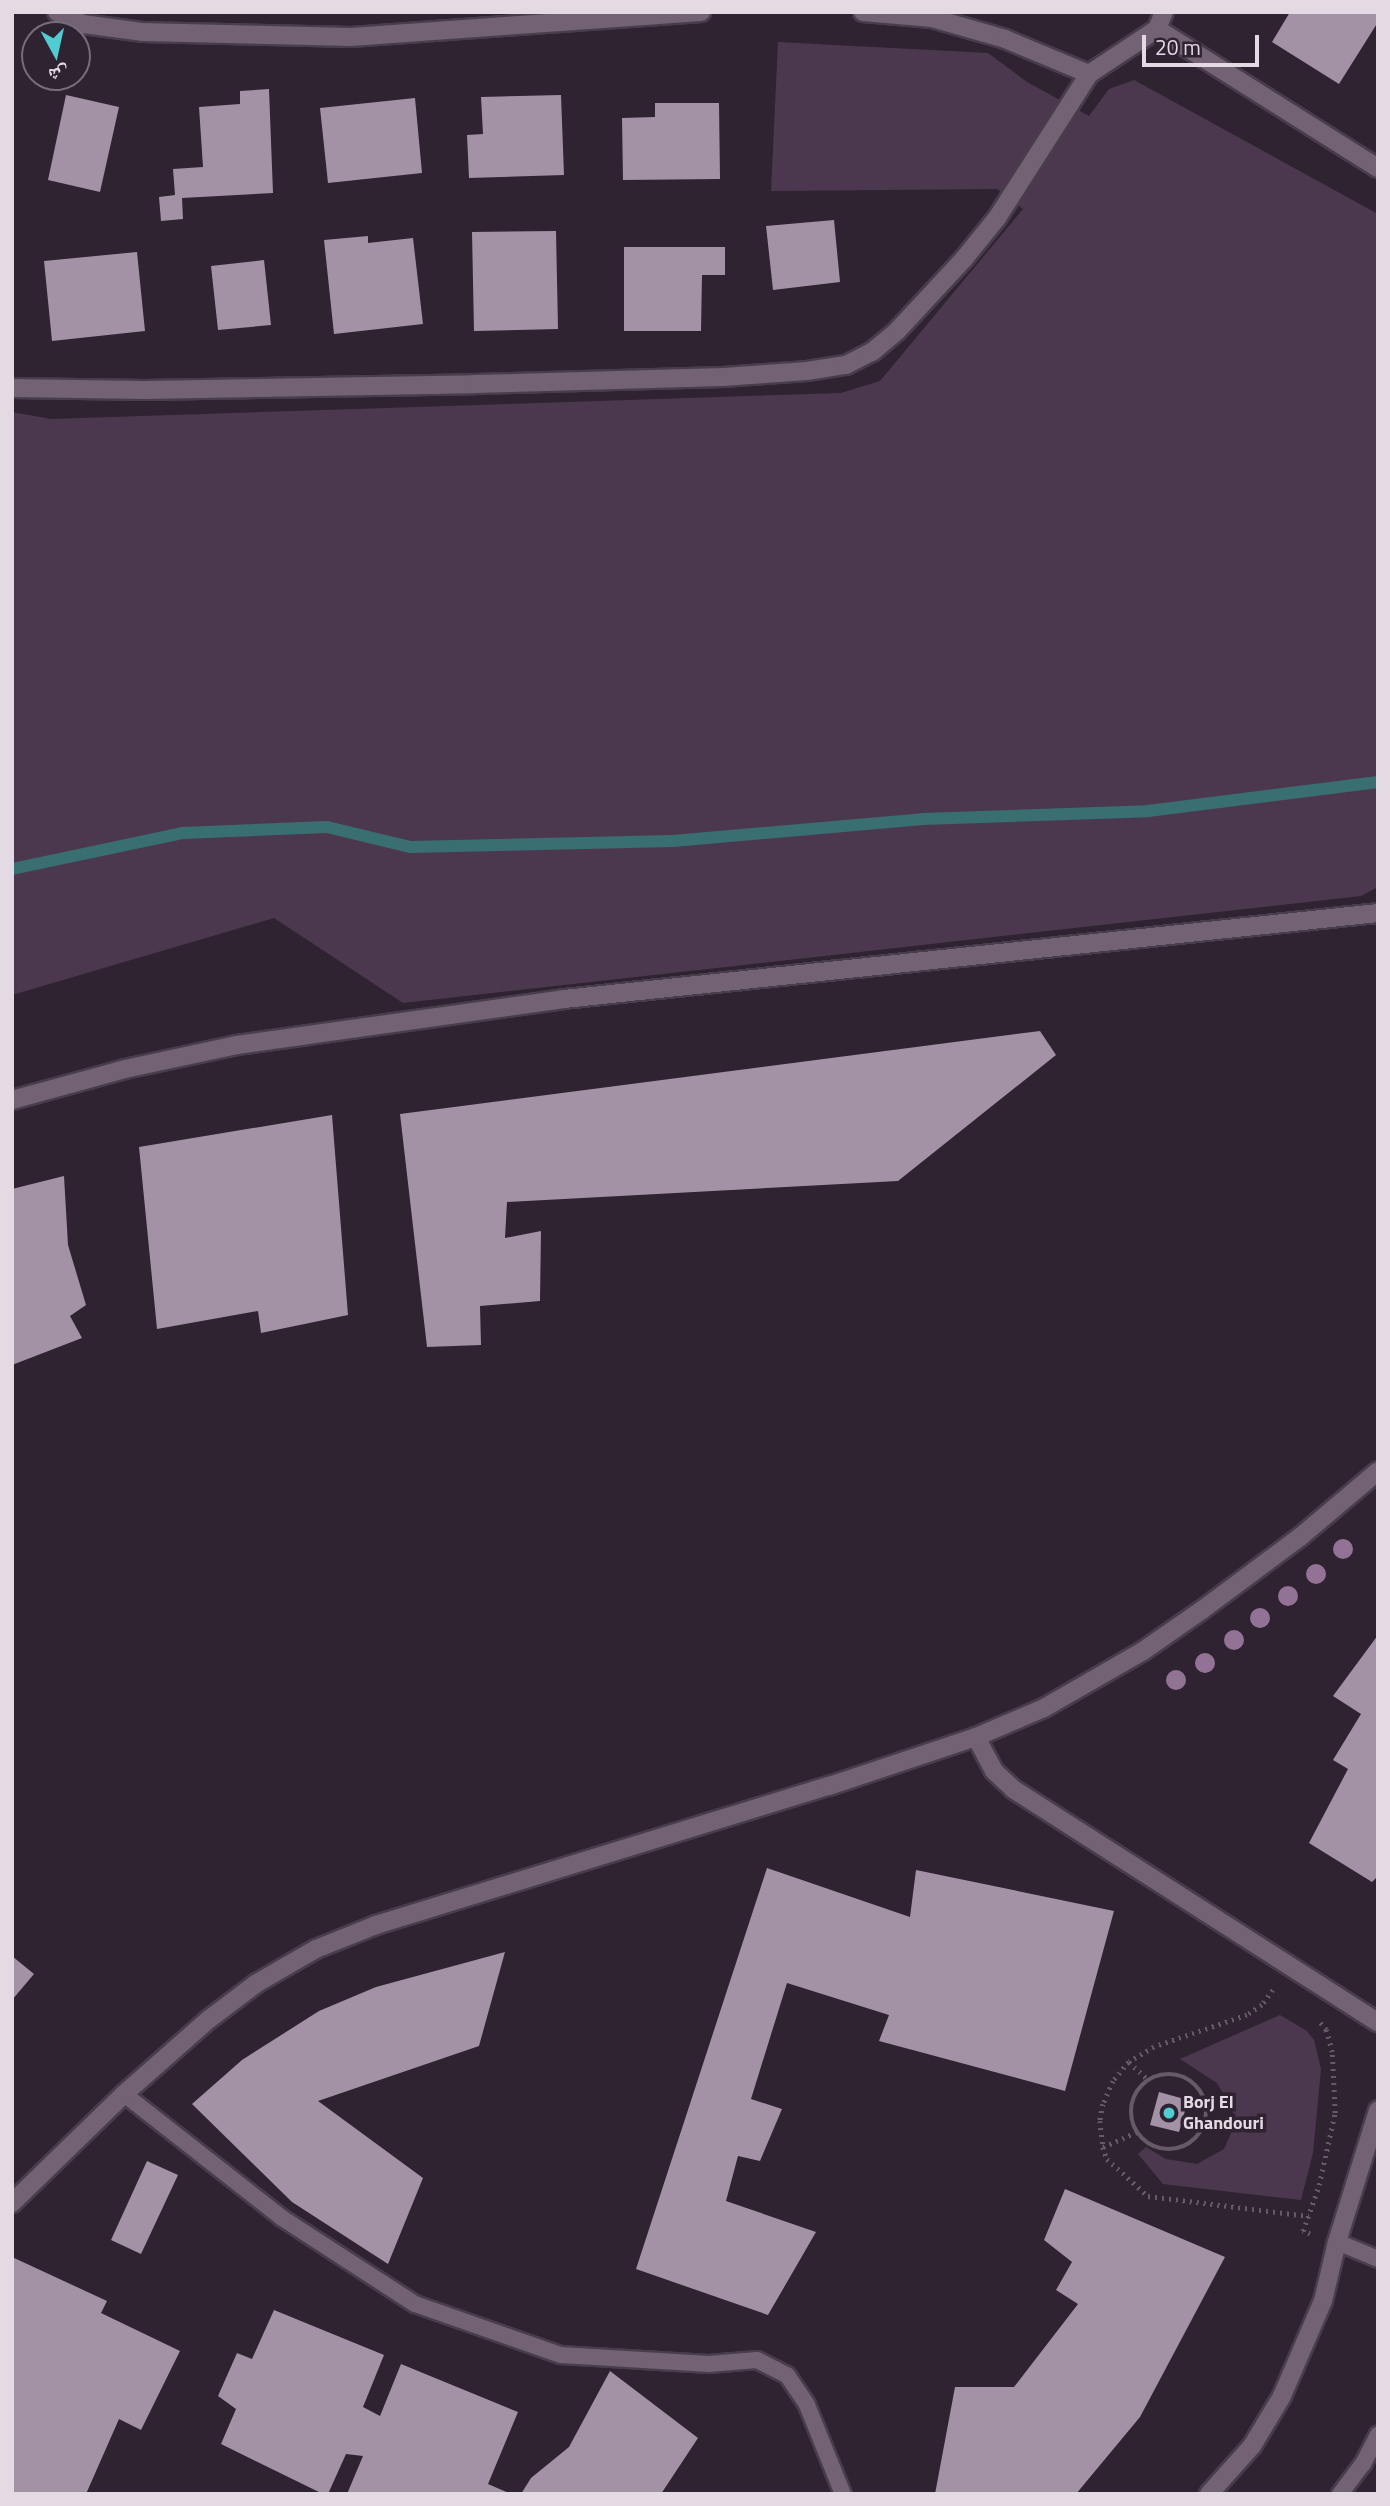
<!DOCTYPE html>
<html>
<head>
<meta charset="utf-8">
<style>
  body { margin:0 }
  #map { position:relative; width:1390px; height:2506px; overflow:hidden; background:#2f2231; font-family:"Titillium Web","Noto Naskh Arabic",sans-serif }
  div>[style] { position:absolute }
  .green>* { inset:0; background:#4c384e }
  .stream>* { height:12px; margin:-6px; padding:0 6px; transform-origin:6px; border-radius:6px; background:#3a6f71 }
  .building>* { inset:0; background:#a392a5 }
  .path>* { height:4.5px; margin-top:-2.25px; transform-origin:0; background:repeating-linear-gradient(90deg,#665a67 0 2px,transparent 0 7px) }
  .path>.ring { margin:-2.25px; padding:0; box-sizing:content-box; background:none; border:4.5px solid #665a67; border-radius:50% }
  .roads { filter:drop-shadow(2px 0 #483d4a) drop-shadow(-2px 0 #483d4a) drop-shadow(0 2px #483d4a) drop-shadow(0 -2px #483d4a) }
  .lane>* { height:16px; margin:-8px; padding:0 8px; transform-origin:8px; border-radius:8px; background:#726273 }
  .street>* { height:18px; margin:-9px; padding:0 9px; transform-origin:9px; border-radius:9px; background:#726273 }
  .secondary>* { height:18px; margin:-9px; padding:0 9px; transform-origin:9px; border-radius:9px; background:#726273 }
  .trees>* { width:20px; height:20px; margin:-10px; border-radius:50%; background:#927396 }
  .dots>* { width:19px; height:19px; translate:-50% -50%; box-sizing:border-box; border:4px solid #2f2231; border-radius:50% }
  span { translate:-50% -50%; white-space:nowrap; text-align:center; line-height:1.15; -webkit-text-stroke:7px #2f2231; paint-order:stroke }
  .poi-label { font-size:18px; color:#e3dae4; font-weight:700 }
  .left { translate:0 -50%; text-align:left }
  .frame { position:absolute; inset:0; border:14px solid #e3dae4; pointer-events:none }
  .north { position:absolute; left:21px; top:21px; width:70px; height:70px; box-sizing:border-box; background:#2f2231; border:2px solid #776c79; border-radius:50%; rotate:172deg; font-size:19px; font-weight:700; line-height:28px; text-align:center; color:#e3dae4 }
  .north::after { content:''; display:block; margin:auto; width:24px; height:32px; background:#51ccd1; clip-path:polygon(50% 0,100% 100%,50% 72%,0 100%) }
  .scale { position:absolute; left:1142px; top:35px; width:117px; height:32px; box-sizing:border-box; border:4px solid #e3dae4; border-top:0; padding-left:9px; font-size:21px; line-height:24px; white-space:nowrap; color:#e3dae4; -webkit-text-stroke:5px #2f2231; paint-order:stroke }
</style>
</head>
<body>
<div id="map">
  <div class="green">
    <div style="clip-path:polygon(778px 42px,988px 53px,1027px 82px,1089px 116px,1109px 89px,1134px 80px,1378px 214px,1378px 887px,1361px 896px,403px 1003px,274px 918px,12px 995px,12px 412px,51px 419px,841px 393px,880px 381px,1023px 209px,997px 189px,771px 191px)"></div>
    <div style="clip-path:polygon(1280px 2015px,1307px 2031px,1314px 2040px,1321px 2069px,1313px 2153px,1301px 2200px,1163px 2184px,1138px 2154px,1146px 2147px,1166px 2159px,1197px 2164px,1224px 2149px,1235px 2124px,1232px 2108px,1217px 2083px,1180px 2059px)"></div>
  </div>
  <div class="stream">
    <div style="left:12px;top:869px;width:175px;rotate:-11.9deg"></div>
    <div style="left:183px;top:833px;width:144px;rotate:-2.4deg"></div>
    <div style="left:327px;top:827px;width:85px;rotate:13.5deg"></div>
    <div style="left:410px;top:847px;width:263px;rotate:-1.3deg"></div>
    <div style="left:673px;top:841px;width:251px;rotate:-5deg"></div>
    <div style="left:923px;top:819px;width:225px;rotate:-2deg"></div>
    <div style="left:1148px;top:811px;width:232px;rotate:-7.2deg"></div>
  </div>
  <div class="building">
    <div style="clip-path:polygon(1290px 12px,1378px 12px,1378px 22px,1339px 84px,1272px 42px)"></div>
    <div style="clip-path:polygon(269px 89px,273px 193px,182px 198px,183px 219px,161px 221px,159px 197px,175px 195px,173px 169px,203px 167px,199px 107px,240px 104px,240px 91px)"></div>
    <div style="clip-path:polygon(66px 95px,119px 107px,100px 192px,48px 180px)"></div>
    <div style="clip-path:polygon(561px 95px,564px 175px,469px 178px,467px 135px,483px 134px,481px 97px)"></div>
    <div style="clip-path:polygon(415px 98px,422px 173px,328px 183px,320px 108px)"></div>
    <div style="clip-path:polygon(655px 103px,719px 103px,720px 179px,623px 180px,622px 118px,655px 117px)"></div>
    <div style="clip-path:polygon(834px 220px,840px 282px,773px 290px,766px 226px)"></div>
    <div style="clip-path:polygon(556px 231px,558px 329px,474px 331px,472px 232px)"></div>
    <div style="clip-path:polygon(368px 236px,368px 243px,413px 238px,423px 324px,334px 334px,324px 240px)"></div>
    <div style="clip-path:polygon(624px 247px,725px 247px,725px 275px,702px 275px,701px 331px,624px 331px)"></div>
    <div style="clip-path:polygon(137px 252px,145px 331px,52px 341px,44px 261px)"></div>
    <div style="clip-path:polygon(264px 260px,271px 325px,218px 330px,211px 266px)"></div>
    <div style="clip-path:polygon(1040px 1031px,1056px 1055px,898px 1181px,507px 1202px,505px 1238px,541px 1231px,540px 1301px,480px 1306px,481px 1345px,427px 1347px,400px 1114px)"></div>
    <div style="clip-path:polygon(332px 1115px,348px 1315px,261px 1333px,258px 1311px,157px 1329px,139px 1147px)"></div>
    <div style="clip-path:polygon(64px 1176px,68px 1245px,86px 1305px,70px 1316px,82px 1338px,12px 1365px,12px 1189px)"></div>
    <div style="clip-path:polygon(1378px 1635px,1378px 1876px,1372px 1882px,1309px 1843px,1348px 1769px,1333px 1760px,1361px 1714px,1333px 1696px)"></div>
    <div style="clip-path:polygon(767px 1868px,910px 1917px,916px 1870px,1114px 1911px,1065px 2091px,879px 2041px,889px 2015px,787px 1983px,751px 2099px,782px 2109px,760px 2161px,738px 2156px,726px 2201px,816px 2232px,768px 2315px,636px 2269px)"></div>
    <div style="clip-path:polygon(505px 1952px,479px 2046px,318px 2101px,423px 2178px,388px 2264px,292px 2202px,192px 2104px,242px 2060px,319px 2011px,376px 1987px)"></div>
    <div style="clip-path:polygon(12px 1956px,34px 1974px,12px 2000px)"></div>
    <div style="clip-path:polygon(1159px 2092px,1188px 2100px,1179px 2132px,1150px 2125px)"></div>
    <div style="clip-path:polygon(147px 2161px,178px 2175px,141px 2254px,111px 2240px)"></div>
    <div style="clip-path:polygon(1065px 2189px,1225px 2257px,1140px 2417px,1076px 2494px,935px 2494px,955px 2387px,1014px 2387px,1078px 2304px,1056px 2290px,1072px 2262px,1044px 2240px)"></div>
    <div style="clip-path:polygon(12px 2257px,107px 2301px,101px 2313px,180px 2351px,141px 2430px,119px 2419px,86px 2494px,12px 2494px)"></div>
    <div style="clip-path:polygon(274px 2310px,384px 2355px,363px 2407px,380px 2416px,401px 2364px,518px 2412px,488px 2484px,511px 2494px,347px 2494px,363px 2456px,346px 2454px,328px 2494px,323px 2494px,221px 2444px,236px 2409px,218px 2396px,237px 2353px,252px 2359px)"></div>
    <div style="clip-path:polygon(610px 2371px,698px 2438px,661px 2494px,521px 2494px,531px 2478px,569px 2447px)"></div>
  </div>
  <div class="path">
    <div style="left:1273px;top:1990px;width:19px;rotate:126deg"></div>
    <div style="left:1262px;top:2005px;width:18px;rotate:146deg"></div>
    <div style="left:1247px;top:2015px;width:98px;rotate:161deg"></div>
    <div style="left:1154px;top:2047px;width:29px;rotate:149deg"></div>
    <div style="left:1129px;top:2062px;width:25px;rotate:130deg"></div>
    <div style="left:1113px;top:2081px;width:25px;rotate:113deg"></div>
    <div style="left:1103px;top:2104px;width:17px;rotate:100deg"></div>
    <div style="left:1100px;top:2121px;width:26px;rotate:83deg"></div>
    <div style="left:1103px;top:2147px;width:13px;rotate:72deg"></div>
    <div style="left:1107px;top:2159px;width:55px;rotate:42.1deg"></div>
    <div style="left:1148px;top:2196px;width:162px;rotate:7.1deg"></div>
    <div style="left:1129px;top:2062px;width:26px;rotate:43deg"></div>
    <div class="ring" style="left:1131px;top:2074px;width:71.5px;height:71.5px"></div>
    <div style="left:1103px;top:2147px;width:37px;rotate:-24deg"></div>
    <div style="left:1310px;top:2234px;width:8px;rotate:-157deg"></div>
    <div style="left:1303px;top:2231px;width:49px;rotate:-70.8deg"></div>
    <div style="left:1319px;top:2185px;width:74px;rotate:-77.5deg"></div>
    <div style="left:1335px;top:2113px;width:61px;rotate:-92.8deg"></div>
    <div style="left:1332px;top:2052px;width:23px;rotate:-105deg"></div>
    <div style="left:1326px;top:2030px;width:11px;rotate:-128deg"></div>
  </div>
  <div class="roads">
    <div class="lane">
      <div style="left:124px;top:2094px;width:201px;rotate:38.1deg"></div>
      <div style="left:282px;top:2218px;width:158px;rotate:32.9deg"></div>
      <div style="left:415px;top:2304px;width:155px;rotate:19.3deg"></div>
      <div style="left:561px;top:2355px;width:148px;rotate:3.5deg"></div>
      <div style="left:709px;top:2364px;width:48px;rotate:-4.8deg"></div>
      <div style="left:757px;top:2360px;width:34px;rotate:27deg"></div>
      <div style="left:787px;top:2375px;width:36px;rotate:56deg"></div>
      <div style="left:807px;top:2405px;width:96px;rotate:68deg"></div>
      <div style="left:1337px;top:2242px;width:44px;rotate:22.5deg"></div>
      <div style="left:1340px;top:2494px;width:38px;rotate:-53deg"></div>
      <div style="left:1363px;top:2464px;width:33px;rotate:-63deg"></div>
    </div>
    <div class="street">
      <div style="left:57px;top:12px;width:29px;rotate:25deg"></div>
      <div style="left:83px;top:24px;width:61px;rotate:7.6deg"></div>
      <div style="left:143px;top:32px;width:208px;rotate:1.4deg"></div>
      <div style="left:351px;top:37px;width:351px;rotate:-4.1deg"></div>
      <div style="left:863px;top:12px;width:69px;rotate:5deg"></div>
      <div style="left:932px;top:18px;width:76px;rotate:16deg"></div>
      <div style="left:1005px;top:39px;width:91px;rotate:22.6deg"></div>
      <div style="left:1089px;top:74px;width:82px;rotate:-33.5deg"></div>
      <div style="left:1157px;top:29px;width:18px;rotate:-68deg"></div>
      <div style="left:1157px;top:29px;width:261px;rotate:32.2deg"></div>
      <div style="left:12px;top:388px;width:133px;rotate:0.9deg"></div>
      <div style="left:145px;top:390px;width:329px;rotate:-1deg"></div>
      <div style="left:474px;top:384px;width:249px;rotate:-1.6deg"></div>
      <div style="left:723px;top:377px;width:84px;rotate:-4.1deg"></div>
      <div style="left:807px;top:371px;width:39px;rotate:-9deg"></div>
      <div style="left:846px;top:365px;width:29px;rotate:-27deg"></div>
      <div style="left:872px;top:352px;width:33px;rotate:-40deg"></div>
      <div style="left:897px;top:331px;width:97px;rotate:-47.1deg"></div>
      <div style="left:963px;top:260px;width:54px;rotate:-51deg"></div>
      <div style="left:997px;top:218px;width:171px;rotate:-57.4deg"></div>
      <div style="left:12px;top:1100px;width:117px;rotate:-15.3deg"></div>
      <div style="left:125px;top:1069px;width:115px;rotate:-12.1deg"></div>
      <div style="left:237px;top:1045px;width:330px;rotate:-8deg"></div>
      <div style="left:564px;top:999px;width:819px;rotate:-6.03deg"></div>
      <div style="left:976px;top:1737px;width:38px;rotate:62deg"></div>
      <div style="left:994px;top:1771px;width:26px;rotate:43deg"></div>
      <div style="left:1013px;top:1789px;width:433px;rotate:32.6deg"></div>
      <div style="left:1209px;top:2494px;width:64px;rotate:-48.1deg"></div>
      <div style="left:1252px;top:2446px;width:58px;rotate:-59deg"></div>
      <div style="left:1282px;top:2396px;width:103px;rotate:-66.7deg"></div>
      <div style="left:1323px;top:2301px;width:61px;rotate:-76.7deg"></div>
      <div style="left:1337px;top:2242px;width:138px;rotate:-72.7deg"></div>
    </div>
    <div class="secondary">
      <div style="left:12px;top:2203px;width:156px;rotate:-44.2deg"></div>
      <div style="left:124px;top:2094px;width:112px;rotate:-41.4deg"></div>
      <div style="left:208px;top:2020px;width:61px;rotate:-37.1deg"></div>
      <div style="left:257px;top:1983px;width:68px;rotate:-30deg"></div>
      <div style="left:316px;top:1949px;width:65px;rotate:-21.8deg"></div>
      <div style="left:376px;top:1925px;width:474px;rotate:-17.1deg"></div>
      <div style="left:829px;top:1786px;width:155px;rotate:-18.4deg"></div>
      <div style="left:976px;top:1737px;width:74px;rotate:-23.1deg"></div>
      <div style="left:1044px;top:1708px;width:114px;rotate:-29.9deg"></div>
      <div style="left:1143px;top:1651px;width:72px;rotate:-34.8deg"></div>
      <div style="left:1202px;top:1610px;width:122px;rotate:-36.7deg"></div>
      <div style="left:1300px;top:1537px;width:102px;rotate:-40.2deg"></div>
    </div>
  </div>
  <div class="trees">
    <div style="left:1343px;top:1549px"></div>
    <div style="left:1316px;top:1574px"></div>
    <div style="left:1288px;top:1596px"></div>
    <div style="left:1260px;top:1618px"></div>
    <div style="left:1234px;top:1640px"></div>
    <div style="left:1205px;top:1663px"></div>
    <div style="left:1176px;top:1680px"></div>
  </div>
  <div class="dots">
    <div style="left:1169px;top:2113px;background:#51ccd1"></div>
  </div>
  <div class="poi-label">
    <span class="left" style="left:1183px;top:2113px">Borj El<br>Ghandouri</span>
  </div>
  <div class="frame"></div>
  <div class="north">ش</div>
  <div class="scale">20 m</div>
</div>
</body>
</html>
